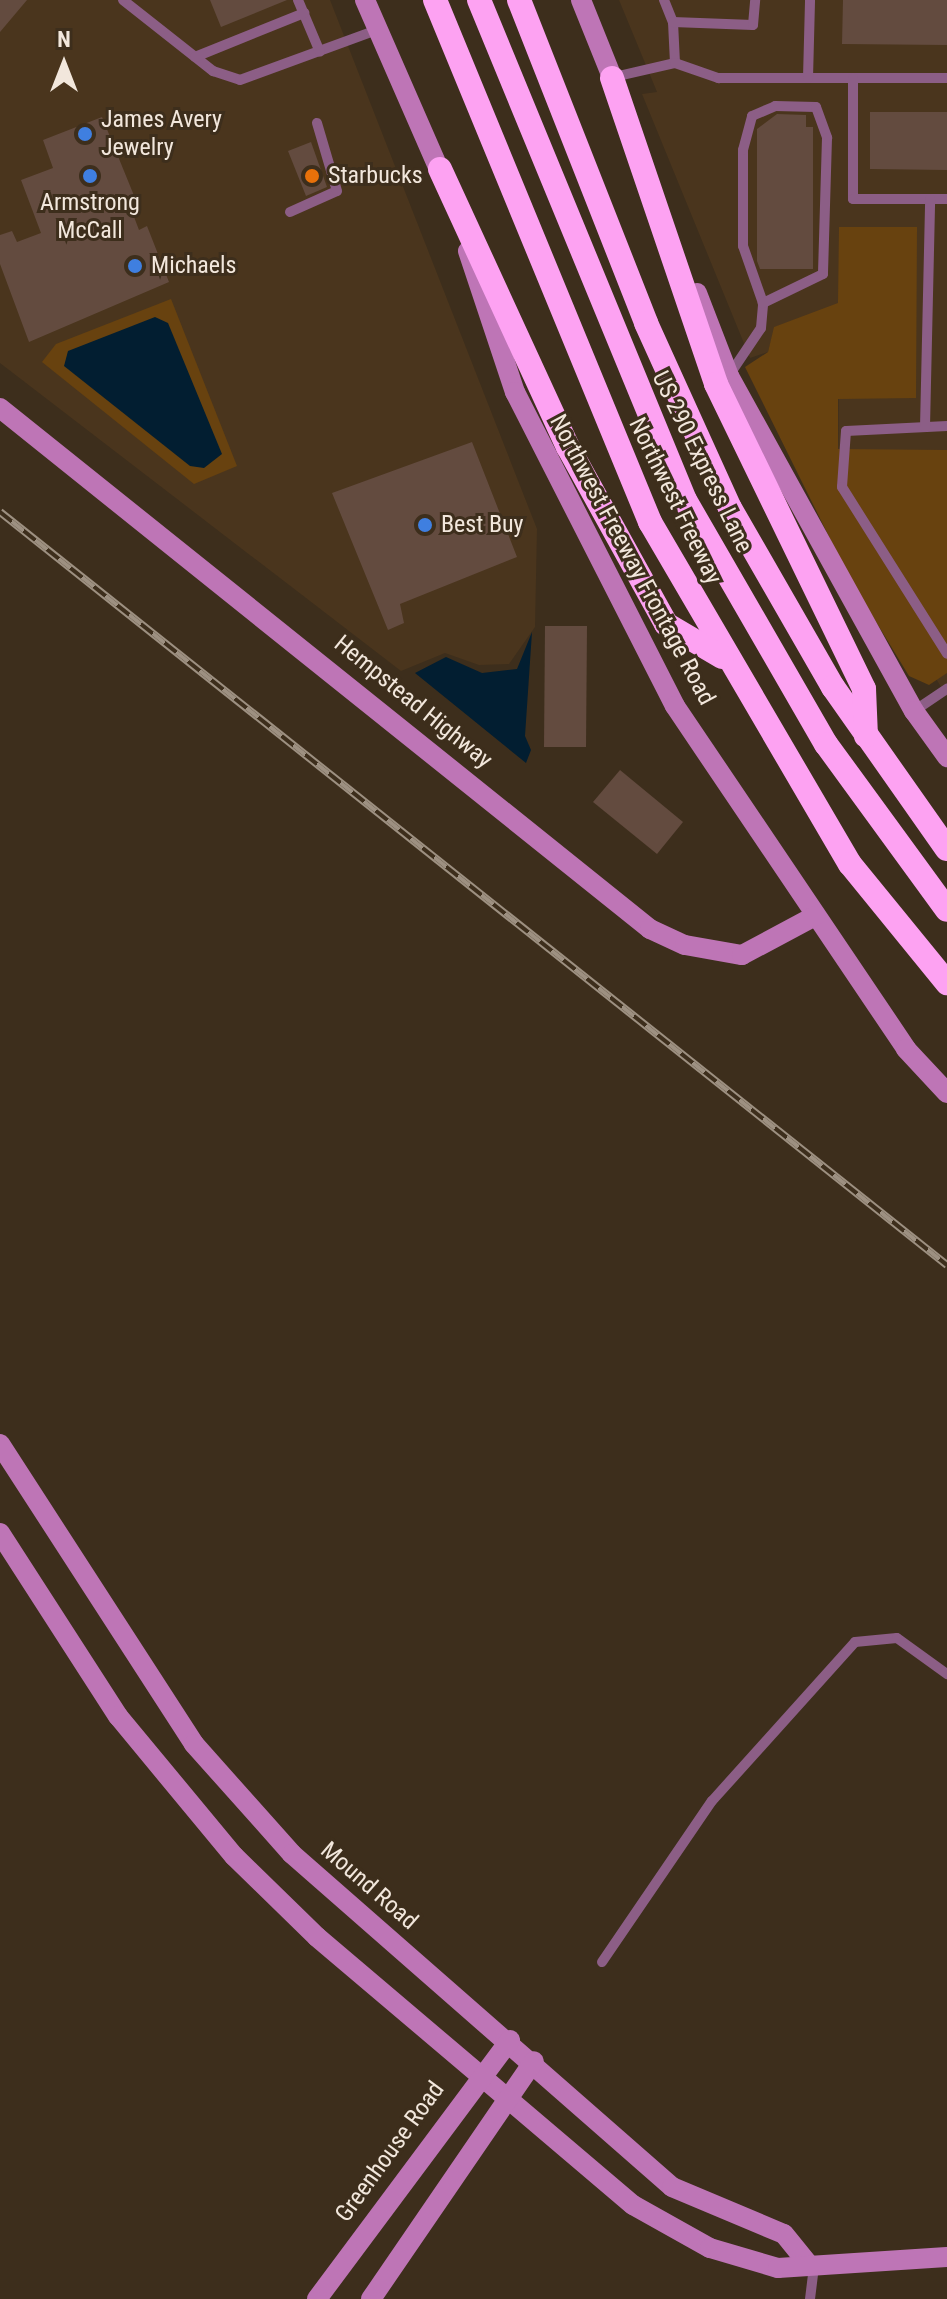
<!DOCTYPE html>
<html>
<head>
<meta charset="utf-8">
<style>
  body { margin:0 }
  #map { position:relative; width:947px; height:2299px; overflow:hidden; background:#3d2e1c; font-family:"Roboto Condensed",sans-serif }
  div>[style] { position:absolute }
  .built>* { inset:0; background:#4a351d }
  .green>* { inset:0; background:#68420f }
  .water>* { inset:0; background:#021e31 }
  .building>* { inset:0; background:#634b3f }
  .lane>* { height:10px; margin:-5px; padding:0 5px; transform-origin:5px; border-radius:5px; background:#8c5e86 }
  .secondary>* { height:20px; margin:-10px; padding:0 10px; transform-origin:10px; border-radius:10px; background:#be75b6 }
  .highway>* { height:24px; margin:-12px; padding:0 12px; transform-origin:12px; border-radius:12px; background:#fda2f2 }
  .rail>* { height:8px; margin-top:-4px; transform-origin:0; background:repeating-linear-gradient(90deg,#3d2e1c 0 15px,#9d9081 0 30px); box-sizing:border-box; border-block:2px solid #9d9081 }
  .dots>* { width:22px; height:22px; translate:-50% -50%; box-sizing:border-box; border:4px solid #3d2e1c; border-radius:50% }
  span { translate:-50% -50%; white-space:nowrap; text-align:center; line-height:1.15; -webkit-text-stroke:6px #3d2e1c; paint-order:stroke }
  .poi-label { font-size:24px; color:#f2e7dc }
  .left { translate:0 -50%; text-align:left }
  .street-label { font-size:24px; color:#f2e7dc }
  .north { position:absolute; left:24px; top:24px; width:80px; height:80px; -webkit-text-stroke:6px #3d2e1c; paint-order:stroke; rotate:0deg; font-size:22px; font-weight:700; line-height:32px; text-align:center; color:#f2e7dc }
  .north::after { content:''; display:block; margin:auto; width:28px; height:36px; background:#f2e7dc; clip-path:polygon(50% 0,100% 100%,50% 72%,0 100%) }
</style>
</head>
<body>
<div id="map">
  <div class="built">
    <div style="clip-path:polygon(0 0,330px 0,537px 529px,535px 627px,509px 664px,479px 665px,445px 653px,401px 671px,0 363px)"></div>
    <div style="clip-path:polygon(619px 0,947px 0,947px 697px,838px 515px,839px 304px,775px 327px,768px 352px,750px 358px,642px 94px,657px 92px)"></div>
  </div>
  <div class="green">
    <div style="clip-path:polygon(839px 227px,917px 227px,916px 398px,838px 399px,838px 449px,947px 450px,947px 673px,929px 685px,909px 676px,850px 579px,745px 367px,768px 352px,774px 327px,838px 303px)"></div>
    <div style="clip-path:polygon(171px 299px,237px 466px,194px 484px,42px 362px,56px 344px)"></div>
  </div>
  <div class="water">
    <div style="clip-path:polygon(155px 317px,168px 323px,222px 454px,204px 468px,190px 466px,64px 366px,68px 351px)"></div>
    <div style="clip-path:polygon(532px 632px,525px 736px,531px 750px,526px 763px,415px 673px,446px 657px,482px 673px,517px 669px)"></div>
  </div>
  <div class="building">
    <div style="clip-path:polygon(0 0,27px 0,0 32px)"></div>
    <div style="clip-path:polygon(210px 0,287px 0,221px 27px)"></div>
    <div style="clip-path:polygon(843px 0,947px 0,947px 45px,842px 44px)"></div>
    <div style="clip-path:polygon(870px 112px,947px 112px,947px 170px,870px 169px)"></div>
    <div style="clip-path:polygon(777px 114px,806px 115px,806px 127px,813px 127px,813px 269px,760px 269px,757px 261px,757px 129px)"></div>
    <div style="clip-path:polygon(102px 117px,135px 198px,128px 201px,139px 230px,147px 226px,169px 282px,29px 342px,0 264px,0 235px,12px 231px,17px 242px,41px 233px,21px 180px,53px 168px,43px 140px)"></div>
    <div style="clip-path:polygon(311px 142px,327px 187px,306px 196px,288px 151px)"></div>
    <div style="clip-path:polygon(472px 442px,517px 557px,400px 604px,404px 623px,388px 630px,332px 493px)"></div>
    <div style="clip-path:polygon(545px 626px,587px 626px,586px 747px,544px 747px)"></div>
    <div style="clip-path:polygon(620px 770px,683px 822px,657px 854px,593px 802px)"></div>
  </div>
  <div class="lane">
    <div style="left:123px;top:0;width:115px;rotate:38.3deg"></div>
    <div style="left:213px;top:71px;width:28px;rotate:18deg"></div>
    <div style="left:240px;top:80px;width:146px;rotate:-20.1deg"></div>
    <div style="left:298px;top:0;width:56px;rotate:67.1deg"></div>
    <div style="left:664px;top:0;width:24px;rotate:68deg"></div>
    <div style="left:673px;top:22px;width:41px;rotate:87.2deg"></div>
    <div style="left:673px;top:22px;width:80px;rotate:2.1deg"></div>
    <div style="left:753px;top:25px;width:25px;rotate:-85deg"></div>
    <div style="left:195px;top:57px;width:118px;rotate:-22deg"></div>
    <div style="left:614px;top:77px;width:63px;rotate:-12.9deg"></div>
    <div style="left:675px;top:63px;width:46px;rotate:19.2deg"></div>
    <div style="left:718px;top:78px;width:229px"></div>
    <div style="left:808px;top:78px;width:78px;rotate:-88.5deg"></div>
    <div style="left:853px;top:78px;width:121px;rotate:90deg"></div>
    <div style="left:853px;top:199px;width:94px"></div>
    <div style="left:290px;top:212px;width:51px;rotate:-24.1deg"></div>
    <div style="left:337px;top:191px;width:71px;rotate:-106.4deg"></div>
    <div style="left:730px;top:374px;width:55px;rotate:-56deg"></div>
    <div style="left:761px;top:328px;width:25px;rotate:-85deg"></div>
    <div style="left:763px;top:303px;width:60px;rotate:-109.3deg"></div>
    <div style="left:743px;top:246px;width:96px;rotate:-90deg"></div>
    <div style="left:743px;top:150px;width:35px;rotate:-75deg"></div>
    <div style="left:752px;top:116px;width:25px;rotate:-23deg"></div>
    <div style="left:775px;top:106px;width:41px;rotate:1.4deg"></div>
    <div style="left:816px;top:107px;width:33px;rotate:70deg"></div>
    <div style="left:827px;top:138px;width:136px;rotate:91.7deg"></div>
    <div style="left:823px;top:274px;width:67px;rotate:154.2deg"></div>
    <div style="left:947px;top:426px;width:101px;rotate:177.2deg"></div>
    <div style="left:846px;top:431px;width:56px;rotate:94.1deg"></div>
    <div style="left:842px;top:487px;width:197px;rotate:57.8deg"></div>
    <div style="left:925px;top:427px;width:228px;rotate:-88.7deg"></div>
    <div style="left:914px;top:711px;width:40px;rotate:-34deg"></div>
    <div style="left:602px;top:1962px;width:195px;rotate:-55.7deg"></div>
    <div style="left:712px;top:1801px;width:214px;rotate:-48deg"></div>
    <div style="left:855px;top:1642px;width:42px;rotate:-5.4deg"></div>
    <div style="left:897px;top:1638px;width:62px;rotate:35.8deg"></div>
    <div style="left:810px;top:2299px;width:34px;rotate:-83deg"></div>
  </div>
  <div class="secondary">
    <div style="left:365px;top:0;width:200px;rotate:66.4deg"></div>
    <div style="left:581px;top:0;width:99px;rotate:68.1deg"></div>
    <div style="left:468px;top:251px;width:149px;rotate:71.6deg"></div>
    <div style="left:515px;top:392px;width:352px;rotate:63deg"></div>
    <div style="left:675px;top:706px;width:414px;rotate:56deg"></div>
    <div style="left:906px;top:1049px;width:60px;rotate:47deg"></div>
    <div style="left:697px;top:293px;width:89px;rotate:68.9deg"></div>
    <div style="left:729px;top:376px;width:383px;rotate:61.1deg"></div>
    <div style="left:914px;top:711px;width:57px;rotate:54.3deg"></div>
    <div style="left:0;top:408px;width:833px;rotate:38.71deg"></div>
    <div style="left:650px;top:929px;width:38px;rotate:25deg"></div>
    <div style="left:685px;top:945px;width:58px;rotate:10deg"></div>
    <div style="left:742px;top:955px;width:83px;rotate:-28.1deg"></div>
    <div style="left:0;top:1444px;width:357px;rotate:57.1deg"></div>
    <div style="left:194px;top:1744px;width:147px;rotate:48.3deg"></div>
    <div style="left:292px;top:1854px;width:505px;rotate:41.23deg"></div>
    <div style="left:672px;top:2187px;width:121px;rotate:22.8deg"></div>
    <div style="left:784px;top:2234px;width:36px;rotate:51deg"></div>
    <div style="left:0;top:1533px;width:218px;rotate:57.2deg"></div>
    <div style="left:118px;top:1716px;width:182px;rotate:50.4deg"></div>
    <div style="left:234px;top:1856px;width:116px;rotate:44.3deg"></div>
    <div style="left:317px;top:1937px;width:414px;rotate:40.3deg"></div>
    <div style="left:633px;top:2205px;width:88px;rotate:29.2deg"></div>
    <div style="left:710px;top:2248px;width:71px;rotate:16.4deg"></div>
    <div style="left:778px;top:2268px;width:169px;rotate:-3.7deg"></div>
    <div style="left:317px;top:2299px;width:323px;rotate:-53.3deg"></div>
    <div style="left:371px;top:2299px;width:288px;rotate:-55.6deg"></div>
  </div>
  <div class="highway">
    <div style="left:435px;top:0;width:565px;rotate:67.61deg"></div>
    <div style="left:650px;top:522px;width:396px;rotate:59.7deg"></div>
    <div style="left:850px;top:864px;width:154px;rotate:50.8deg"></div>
    <div style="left:479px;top:0;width:541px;rotate:67.61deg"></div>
    <div style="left:685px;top:500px;width:282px;rotate:60deg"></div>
    <div style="left:826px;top:744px;width:205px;rotate:53.9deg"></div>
    <div style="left:519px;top:0;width:347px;rotate:68.5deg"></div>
    <div style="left:646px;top:323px;width:203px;rotate:65.6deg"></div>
    <div style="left:730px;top:508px;width:207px;rotate:60.1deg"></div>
    <div style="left:833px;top:687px;width:198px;rotate:54.9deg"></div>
    <div style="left:612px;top:78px;width:323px;rotate:71.2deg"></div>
    <div style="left:716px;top:384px;width:339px;rotate:64.1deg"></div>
    <div style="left:864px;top:689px;width:47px;rotate:87.6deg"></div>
    <div style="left:440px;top:169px;width:306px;rotate:65.3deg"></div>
    <div style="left:568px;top:447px;width:202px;rotate:61deg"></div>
    <div style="left:666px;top:624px;width:65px;rotate:30.5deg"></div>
  </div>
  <div class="rail">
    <div style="left:0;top:512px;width:1210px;rotate:38.49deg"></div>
  </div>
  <div class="dots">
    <div style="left:85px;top:134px;background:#3f7fe0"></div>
    <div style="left:90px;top:176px;background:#3f7fe0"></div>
    <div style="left:312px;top:176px;background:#e8710a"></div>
    <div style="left:135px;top:266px;background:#3f7fe0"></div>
    <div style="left:425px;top:525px;background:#3f7fe0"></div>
  </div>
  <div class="poi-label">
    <span class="left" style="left:101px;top:134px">James Avery<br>Jewelry</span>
    <span class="left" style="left:328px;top:176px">Starbucks</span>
    <span style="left:90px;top:217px">Armstrong<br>McCall</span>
    <span class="left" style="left:151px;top:266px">Michaels</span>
    <span class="left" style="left:441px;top:525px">Best Buy</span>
  </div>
  <div class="street-label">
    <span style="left:702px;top:462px;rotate:64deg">US 290 Express Lane</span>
    <span style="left:675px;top:501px;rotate:64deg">Northwest Freeway</span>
    <span style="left:632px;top:560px;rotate:62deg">Northwest Freeway Frontage Road</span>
    <span style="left:413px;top:702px;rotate:39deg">Hempstead Highway</span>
    <span style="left:369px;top:1886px;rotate:41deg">Mound Road</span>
    <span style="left:390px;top:2152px;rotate:-54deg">Greenhouse Road</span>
  </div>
  <div class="north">N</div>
</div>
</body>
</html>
